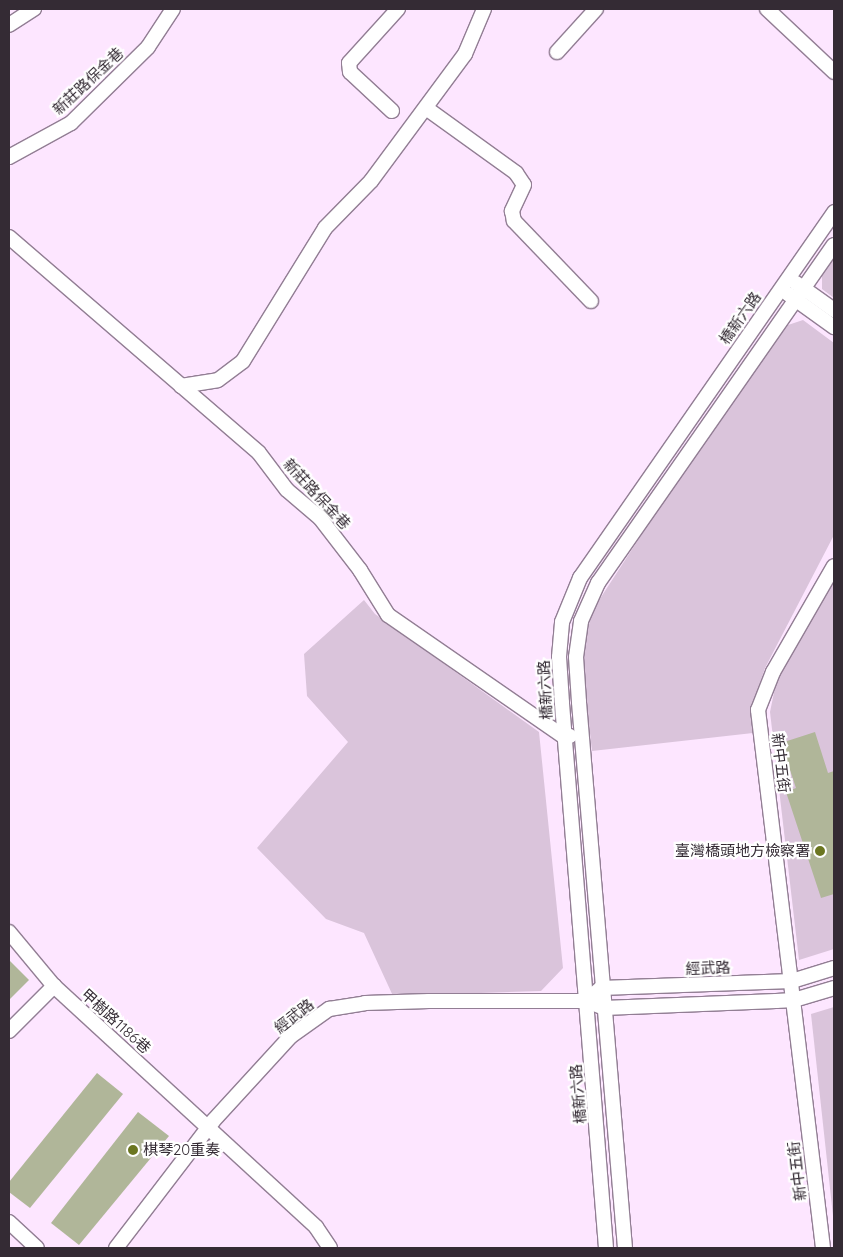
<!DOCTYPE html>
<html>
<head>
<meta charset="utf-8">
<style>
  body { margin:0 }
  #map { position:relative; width:843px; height:1257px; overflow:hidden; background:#fde6ff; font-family:Quicksand,"Noto Sans TC",sans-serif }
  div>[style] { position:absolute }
  .green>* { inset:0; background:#dac4db }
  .building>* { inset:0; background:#b0b699 }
  .roads { filter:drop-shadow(1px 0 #927e94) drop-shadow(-1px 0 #927e94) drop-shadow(0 1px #927e94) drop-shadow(0 -1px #927e94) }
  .minor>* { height:14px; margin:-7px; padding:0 7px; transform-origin:7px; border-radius:7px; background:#fff }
  .dots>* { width:14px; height:14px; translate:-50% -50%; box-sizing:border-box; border:2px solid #fff; border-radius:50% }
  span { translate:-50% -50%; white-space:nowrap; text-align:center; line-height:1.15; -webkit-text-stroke:4.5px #fff; paint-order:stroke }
  .street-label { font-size:15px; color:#342b34 }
  .poi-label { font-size:15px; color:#342b34 }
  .right { translate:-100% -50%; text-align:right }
  .left { translate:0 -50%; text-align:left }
  .frame { position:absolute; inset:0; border:10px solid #342b34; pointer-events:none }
</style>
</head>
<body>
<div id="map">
  <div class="green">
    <div style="clip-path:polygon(834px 258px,834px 298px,822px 289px,822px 275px)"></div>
    <div style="clip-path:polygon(803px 320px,834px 343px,834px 535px,765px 668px,751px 710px,753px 733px,592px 751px,584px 680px,584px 646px,592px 611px,694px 454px,788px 325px)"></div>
    <div style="clip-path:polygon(834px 580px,834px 949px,799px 960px,770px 712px,777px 678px)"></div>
    <div style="clip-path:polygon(364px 600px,375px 614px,539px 732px,563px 968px,541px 991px,393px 996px,364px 933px,326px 919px,257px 848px,348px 742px,307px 696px,304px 654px)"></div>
    <div style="clip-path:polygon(834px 1007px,834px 1225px,811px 1014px)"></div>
  </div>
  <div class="building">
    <div style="clip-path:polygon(815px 732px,828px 773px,834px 771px,834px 894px,821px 898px,786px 792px,796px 788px,781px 743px)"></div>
    <div style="clip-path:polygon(9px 960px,29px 980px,9px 1000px)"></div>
    <div style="clip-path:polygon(97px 1073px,123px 1094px,30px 1208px,9px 1192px,9px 1182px)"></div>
    <div style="clip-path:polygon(138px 1112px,169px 1136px,79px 1245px,51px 1223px)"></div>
  </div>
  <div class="roads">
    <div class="minor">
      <div style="left:767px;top:9px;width:92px;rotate:43.2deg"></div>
      <div style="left:9px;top:25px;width:30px;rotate:-33deg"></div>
      <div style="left:557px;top:52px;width:58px;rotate:-47.8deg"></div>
      <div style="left:426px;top:108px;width:111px;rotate:35.8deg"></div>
      <div style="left:516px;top:173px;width:14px;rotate:56deg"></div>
      <div style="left:524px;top:185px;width:29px;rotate:115deg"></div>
      <div style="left:512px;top:211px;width:10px;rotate:79deg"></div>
      <div style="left:514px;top:221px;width:111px;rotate:46.1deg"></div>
      <div style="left:392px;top:111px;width:57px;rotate:-137.1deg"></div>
      <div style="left:350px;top:72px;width:9px;rotate:-96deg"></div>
      <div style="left:349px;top:63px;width:73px;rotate:-47.8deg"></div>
      <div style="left:9px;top:157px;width:71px;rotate:-28.7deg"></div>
      <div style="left:71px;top:123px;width:108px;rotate:-44.6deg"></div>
      <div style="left:148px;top:47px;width:45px;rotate:-56.7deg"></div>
      <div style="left:9px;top:237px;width:330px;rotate:40.8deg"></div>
      <div style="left:259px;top:453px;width:46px;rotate:52.9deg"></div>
      <div style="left:287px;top:490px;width:43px;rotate:40.3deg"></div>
      <div style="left:320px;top:518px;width:66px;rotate:52.4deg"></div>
      <div style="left:360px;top:570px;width:53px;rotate:58.1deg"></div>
      <div style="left:388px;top:615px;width:214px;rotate:34.7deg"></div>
      <div style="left:564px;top:737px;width:6px;rotate:-9deg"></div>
      <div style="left:796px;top:283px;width:47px;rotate:35.4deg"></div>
      <div style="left:788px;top:294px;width:57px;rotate:35.7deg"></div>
      <div style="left:181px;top:386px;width:37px;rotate:-9deg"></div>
      <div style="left:218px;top:380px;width:31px;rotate:-37deg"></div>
      <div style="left:243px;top:361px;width:156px;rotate:-58.3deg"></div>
      <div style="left:325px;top:228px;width:66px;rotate:-45.6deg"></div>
      <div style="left:371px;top:181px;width:158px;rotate:-53.5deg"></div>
      <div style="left:465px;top:54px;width:49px;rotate:-67.1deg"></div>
      <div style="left:9px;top:932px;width:70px;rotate:50.2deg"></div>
      <div style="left:54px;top:986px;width:356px;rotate:42.6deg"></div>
      <div style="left:316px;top:1227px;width:25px;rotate:56deg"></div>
      <div style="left:594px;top:994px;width:9px;rotate:-41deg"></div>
      <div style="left:601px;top:988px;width:191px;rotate:-2.1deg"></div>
      <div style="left:792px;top:981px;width:44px;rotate:-17.2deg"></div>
      <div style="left:9px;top:1031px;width:64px;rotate:-45deg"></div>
      <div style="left:9px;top:1222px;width:38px;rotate:43deg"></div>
      <div style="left:116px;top:1248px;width:160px;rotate:-52.6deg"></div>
      <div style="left:213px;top:1121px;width:115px;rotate:-47.5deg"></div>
      <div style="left:291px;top:1036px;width:47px;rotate:-35.4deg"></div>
      <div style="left:329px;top:1009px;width:36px;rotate:-9deg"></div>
      <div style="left:365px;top:1003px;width:64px;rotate:-1.8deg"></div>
      <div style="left:429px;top:1001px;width:157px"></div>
      <div style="left:586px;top:1001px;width:19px;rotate:21deg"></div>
      <div style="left:604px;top:1008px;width:172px;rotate:-2.3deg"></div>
      <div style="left:776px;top:1001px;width:18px;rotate:-3deg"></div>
      <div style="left:794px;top:1000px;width:42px;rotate:-16.7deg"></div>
      <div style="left:606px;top:1248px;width:547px;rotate:-94.62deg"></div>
      <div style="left:562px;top:703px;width:46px;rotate:-93.7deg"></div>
      <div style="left:559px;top:657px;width:35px;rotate:-85deg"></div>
      <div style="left:562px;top:622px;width:48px;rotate:-67.8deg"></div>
      <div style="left:580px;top:578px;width:446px;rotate:-55.2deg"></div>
      <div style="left:625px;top:1248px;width:548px;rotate:-94.82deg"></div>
      <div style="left:579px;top:702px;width:45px;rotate:-93.8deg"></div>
      <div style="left:576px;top:657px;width:36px;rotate:-82deg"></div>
      <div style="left:581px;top:621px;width:42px;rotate:-65.9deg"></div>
      <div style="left:598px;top:583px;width:412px;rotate:-55.1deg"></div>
      <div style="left:823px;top:1248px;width:542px;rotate:-96.89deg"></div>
      <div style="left:758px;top:710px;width:41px;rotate:-68.5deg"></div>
      <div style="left:773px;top:672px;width:122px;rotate:-60.1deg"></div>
    </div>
  </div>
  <div class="dots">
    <div style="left:820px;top:851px;background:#6b7621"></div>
    <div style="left:133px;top:1150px;background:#6b7621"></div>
  </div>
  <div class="street-label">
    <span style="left:88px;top:81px;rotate:-43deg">新莊路保金巷</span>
    <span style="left:740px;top:318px;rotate:-55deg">橋新六路</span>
    <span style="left:317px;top:494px;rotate:47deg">新莊路保金巷</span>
    <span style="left:545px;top:690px;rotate:-93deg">橋新六路</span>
    <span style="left:781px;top:763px;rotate:83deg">新中五街</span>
    <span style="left:708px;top:968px;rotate:-2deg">經武路</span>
    <span style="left:294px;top:1016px;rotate:-38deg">經武路</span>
    <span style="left:116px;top:1021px;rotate:42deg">甲樹路1186巷</span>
    <span style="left:578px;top:1094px;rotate:-95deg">橋新六路</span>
    <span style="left:797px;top:1171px;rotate:-97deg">新中五街</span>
  </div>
  <div class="poi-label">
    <span class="right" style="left:810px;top:851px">臺灣橋頭地方檢察署</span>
    <span class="left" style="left:143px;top:1150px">棋琴20重奏</span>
  </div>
  <div class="frame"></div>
</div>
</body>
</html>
